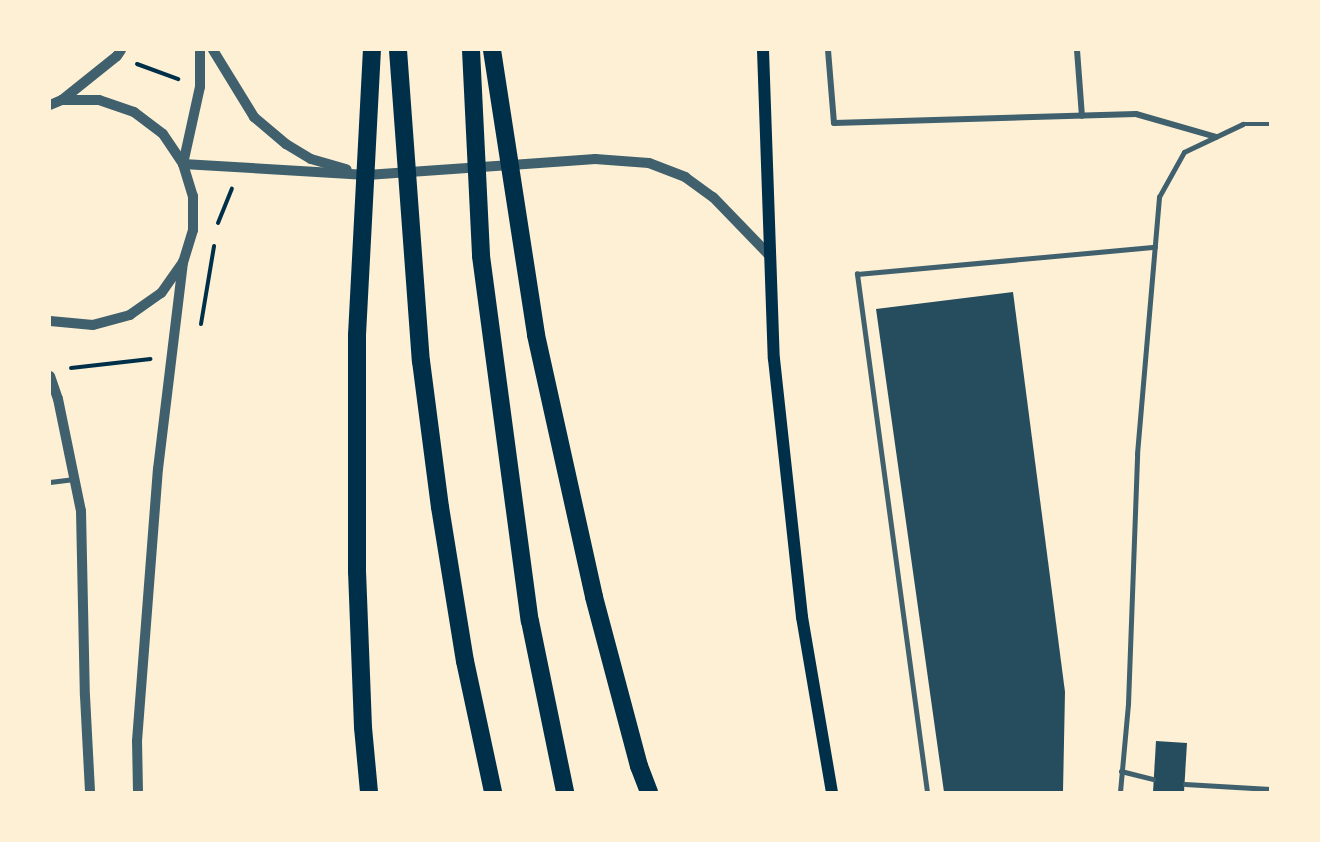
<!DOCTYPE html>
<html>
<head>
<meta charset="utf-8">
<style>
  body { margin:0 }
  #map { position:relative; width:1320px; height:842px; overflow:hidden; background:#fdf0d5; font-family:"DejaVu Sans",sans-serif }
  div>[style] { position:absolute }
  .building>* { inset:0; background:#264d5e }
  .path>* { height:4px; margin:-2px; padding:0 2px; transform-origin:2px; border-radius:2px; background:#003049 }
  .service>* { height:4.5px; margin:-2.25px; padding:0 2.25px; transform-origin:2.25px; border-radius:2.25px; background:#3f606c }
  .minor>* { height:6px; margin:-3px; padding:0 3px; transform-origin:3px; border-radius:3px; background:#3f606c }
  .tertiary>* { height:10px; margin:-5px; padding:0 5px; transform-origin:5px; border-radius:5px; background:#3f606c }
  .secondary>* { height:12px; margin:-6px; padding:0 6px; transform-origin:6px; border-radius:6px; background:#003049 }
  .motorway>* { height:18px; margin:-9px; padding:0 9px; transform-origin:9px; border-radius:9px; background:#003049 }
  span { translate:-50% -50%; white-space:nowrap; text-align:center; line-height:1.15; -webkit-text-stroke:6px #fdf0d5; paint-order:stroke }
  .frame { position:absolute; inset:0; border:51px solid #fdf0d5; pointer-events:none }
</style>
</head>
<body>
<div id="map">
  <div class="building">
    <div style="clip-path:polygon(1013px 292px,1065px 692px,1063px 792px,944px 792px,876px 309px)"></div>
    <div style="clip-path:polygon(1156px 741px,1187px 743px,1184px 792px,1153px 792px)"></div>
  </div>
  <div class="path">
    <div style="left:137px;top:64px;width:44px;rotate:20.1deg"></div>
    <div style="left:218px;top:223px;width:37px;rotate:-68deg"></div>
    <div style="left:201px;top:324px;width:79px;rotate:-80.5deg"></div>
    <div style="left:71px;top:368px;width:80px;rotate:-6.5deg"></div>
  </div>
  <div class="service">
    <div style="left:50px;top:482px;width:24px;rotate:-7deg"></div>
    <div style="left:1121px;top:771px;width:33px;rotate:14deg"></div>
    <div style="left:1185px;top:784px;width:85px;rotate:3.4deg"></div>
    <div style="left:927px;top:792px;width:523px;rotate:-97.7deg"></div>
    <div style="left:857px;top:274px;width:299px;rotate:-5.2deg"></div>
    <div style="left:1120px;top:792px;width:88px;rotate:-84.8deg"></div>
    <div style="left:1128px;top:704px;width:250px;rotate:-87.9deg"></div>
    <div style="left:1137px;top:454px;width:258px;rotate:-85.1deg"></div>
    <div style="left:1159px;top:197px;width:51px;rotate:-60.9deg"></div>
    <div style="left:1184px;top:152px;width:65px;rotate:-25.4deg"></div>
    <div style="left:1243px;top:124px;width:27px"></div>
  </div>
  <div class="minor">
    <div style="left:828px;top:50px;width:73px;rotate:85.3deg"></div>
    <div style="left:834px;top:123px;width:302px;rotate:-1.7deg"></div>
    <div style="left:1136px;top:114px;width:83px;rotate:16deg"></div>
    <div style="left:1077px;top:50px;width:66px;rotate:85.7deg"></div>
  </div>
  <div class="tertiary">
    <div style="left:213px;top:50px;width:79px;rotate:58.5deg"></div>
    <div style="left:254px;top:117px;width:42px;rotate:40.2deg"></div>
    <div style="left:286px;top:144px;width:29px;rotate:31deg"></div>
    <div style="left:311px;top:159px;width:37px;rotate:16deg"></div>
    <div style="left:62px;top:100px;width:70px;rotate:-38.7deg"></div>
    <div style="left:117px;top:56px;width:7px;rotate:-56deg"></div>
    <div style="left:50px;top:105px;width:13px;rotate:-23deg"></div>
    <div style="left:62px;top:100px;width:37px"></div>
    <div style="left:99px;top:100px;width:37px;rotate:19deg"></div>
    <div style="left:134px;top:112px;width:36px;rotate:37deg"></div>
    <div style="left:163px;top:134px;width:36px;rotate:56deg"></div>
    <div style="left:183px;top:164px;width:34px;rotate:73deg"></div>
    <div style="left:193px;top:196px;width:34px;rotate:90deg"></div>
    <div style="left:193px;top:230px;width:34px;rotate:107deg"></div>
    <div style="left:183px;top:262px;width:38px;rotate:125deg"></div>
    <div style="left:161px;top:293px;width:38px;rotate:145deg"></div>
    <div style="left:130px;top:315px;width:38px;rotate:165deg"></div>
    <div style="left:93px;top:325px;width:43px;rotate:-174.7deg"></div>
    <div style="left:183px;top:164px;width:184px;rotate:3.4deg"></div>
    <div style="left:367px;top:175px;width:229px;rotate:-4deg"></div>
    <div style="left:595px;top:159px;width:54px;rotate:4.2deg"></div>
    <div style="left:649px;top:163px;width:39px;rotate:21deg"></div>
    <div style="left:685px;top:177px;width:34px;rotate:36deg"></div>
    <div style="left:713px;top:197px;width:82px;rotate:46deg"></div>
    <div style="left:183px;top:164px;width:79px;rotate:-77.6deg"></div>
    <div style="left:200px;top:87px;width:37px;rotate:-90deg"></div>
    <div style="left:50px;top:376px;width:24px;rotate:71deg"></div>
    <div style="left:58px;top:399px;width:114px;rotate:78.4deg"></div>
    <div style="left:81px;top:511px;width:185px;rotate:88.8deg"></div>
    <div style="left:85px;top:696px;width:96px;rotate:87deg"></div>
    <div style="left:138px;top:792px;width:51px;rotate:-91.1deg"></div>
    <div style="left:137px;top:741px;width:273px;rotate:-85.6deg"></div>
    <div style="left:158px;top:469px;width:209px;rotate:-83.1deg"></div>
  </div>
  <div class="secondary">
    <div style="left:763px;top:50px;width:309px;rotate:88deg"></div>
    <div style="left:774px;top:359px;width:260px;rotate:83.8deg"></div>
    <div style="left:802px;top:617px;width:178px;rotate:80.3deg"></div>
  </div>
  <div class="motorway">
    <div style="left:398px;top:50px;width:312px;rotate:85.8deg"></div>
    <div style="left:421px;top:361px;width:147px;rotate:82.6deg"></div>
    <div style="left:440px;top:507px;width:156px;rotate:80.8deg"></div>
    <div style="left:465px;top:661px;width:134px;rotate:77.9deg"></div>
    <div style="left:471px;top:50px;width:206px;rotate:87.2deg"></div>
    <div style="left:481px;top:256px;width:368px;rotate:82.4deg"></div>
    <div style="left:530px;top:621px;width:175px;rotate:78.4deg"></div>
    <div style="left:492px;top:50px;width:288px;rotate:81.2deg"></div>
    <div style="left:536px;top:335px;width:268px;rotate:77.5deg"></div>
    <div style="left:594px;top:597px;width:175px;rotate:75.1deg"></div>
    <div style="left:639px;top:766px;width:28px;rotate:69deg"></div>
    <div style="left:369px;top:792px;width:65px;rotate:-95.3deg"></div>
    <div style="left:363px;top:727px;width:155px;rotate:-92.2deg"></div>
    <div style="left:357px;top:572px;width:237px;rotate:-90deg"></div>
    <div style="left:357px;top:335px;width:285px;rotate:-87deg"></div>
  </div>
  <div class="frame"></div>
</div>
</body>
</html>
